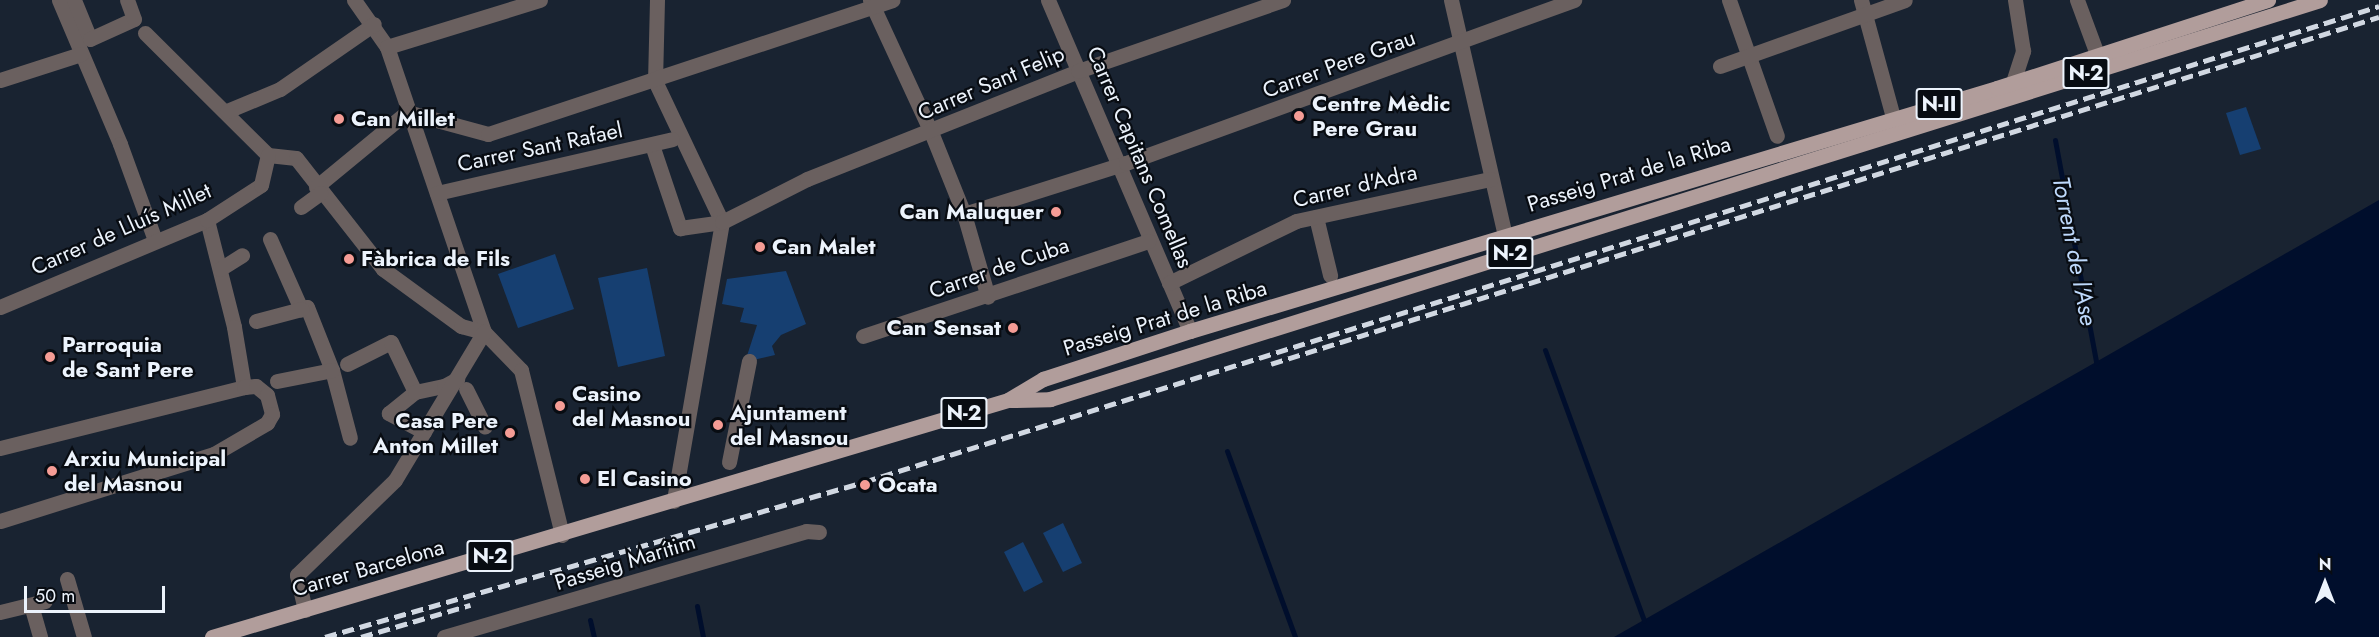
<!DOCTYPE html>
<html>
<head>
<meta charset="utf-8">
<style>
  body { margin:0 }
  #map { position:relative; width:2379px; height:637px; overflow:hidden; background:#192331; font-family:Jost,sans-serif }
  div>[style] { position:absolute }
  .green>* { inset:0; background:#163f71 }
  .water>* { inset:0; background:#000e2c }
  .stream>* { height:5px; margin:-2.5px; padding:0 2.5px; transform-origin:2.5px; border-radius:2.5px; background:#000e2c }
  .street>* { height:15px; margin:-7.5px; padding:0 7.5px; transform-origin:7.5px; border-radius:7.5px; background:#6a605f }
  .primary>* { height:15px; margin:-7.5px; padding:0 7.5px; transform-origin:7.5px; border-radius:7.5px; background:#b19d9b }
  .rail>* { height:4.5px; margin-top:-2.25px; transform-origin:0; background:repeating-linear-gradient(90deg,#d1d8e2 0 12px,transparent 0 18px) }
  .dots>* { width:16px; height:16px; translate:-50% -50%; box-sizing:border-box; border:3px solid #080c12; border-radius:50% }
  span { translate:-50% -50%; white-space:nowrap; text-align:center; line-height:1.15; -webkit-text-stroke:4.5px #080c12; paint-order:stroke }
  .shield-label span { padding:2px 4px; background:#080c12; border:2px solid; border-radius:4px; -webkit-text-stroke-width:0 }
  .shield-label { font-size:21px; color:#ecf3fc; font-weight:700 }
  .street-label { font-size:22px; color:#ecf3fc }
  .poi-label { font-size:22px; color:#ecf3fc; font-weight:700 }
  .left { translate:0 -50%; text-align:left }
  .right { translate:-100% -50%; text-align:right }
  .water-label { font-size:24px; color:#bed9fc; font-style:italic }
  .north { position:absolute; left:2295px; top:553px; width:60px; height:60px; -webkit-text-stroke:4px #080c12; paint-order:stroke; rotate:0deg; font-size:16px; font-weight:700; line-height:24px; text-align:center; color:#ecf3fc }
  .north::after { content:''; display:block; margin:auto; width:21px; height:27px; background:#ecf3fc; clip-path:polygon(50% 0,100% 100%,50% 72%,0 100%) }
  .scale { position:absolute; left:24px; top:586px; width:141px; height:27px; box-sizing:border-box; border:3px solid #ecf3fc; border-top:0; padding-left:8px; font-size:18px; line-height:21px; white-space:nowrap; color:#ecf3fc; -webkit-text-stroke:4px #080c12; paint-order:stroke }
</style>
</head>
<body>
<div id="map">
  <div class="green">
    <div style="clip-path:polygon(2246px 107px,2261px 149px,2240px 155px,2226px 113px)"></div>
    <div style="clip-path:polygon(555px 254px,574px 309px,518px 328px,498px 274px)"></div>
    <div style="clip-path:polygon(647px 268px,665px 356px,618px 367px,598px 278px)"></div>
    <div style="clip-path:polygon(786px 271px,806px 324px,781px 335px,772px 346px,775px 355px,745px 362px,757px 325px,740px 322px,744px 308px,722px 304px,727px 279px)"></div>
    <div style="clip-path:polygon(1063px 523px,1082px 563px,1063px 572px,1043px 533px)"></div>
    <div style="clip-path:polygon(1023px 542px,1043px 582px,1024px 592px,1004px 552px)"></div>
  </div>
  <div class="water">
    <div style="clip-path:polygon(2379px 200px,2379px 637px,1614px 637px,2096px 362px)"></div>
  </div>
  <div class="stream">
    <div style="left:2055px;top:140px;width:226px;rotate:79.5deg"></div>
    <div style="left:1545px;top:350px;width:288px;rotate:69.9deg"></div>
    <div style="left:1227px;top:451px;width:198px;rotate:69.9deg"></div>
    <div style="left:697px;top:606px;width:32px;rotate:79deg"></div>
    <div style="left:590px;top:620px;width:17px;rotate:77deg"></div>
  </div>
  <div class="street">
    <div style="left:59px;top:0;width:156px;rotate:67deg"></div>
    <div style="left:120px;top:144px;width:102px;rotate:70deg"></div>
    <div style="left:74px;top:0;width:42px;rotate:67.7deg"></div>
    <div style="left:90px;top:39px;width:48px;rotate:-24.4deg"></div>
    <div style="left:134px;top:19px;width:20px;rotate:-110deg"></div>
    <div style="left:354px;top:0;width:57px;rotate:54.9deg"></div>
    <div style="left:387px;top:47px;width:301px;rotate:71.2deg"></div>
    <div style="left:484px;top:332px;width:53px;rotate:45.8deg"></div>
    <div style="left:521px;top:370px;width:170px;rotate:76deg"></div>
    <div style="left:657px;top:0;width:81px;rotate:91.4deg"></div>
    <div style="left:655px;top:81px;width:156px;rotate:64.6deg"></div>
    <div style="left:722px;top:222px;width:283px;rotate:99.8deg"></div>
    <div style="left:870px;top:0;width:145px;rotate:65.2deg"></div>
    <div style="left:931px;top:132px;width:88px;rotate:68.1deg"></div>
    <div style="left:964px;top:214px;width:86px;rotate:73.9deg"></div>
    <div style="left:1048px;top:0;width:360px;rotate:66.8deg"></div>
    <div style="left:1451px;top:0;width:242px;rotate:77.1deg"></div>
    <div style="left:1729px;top:0;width:144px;rotate:70.6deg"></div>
    <div style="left:1861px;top:0;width:121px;rotate:74.7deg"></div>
    <div style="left:2077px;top:0;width:58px;rotate:69.7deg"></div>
    <div style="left:145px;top:33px;width:173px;rotate:44.8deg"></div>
    <div style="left:387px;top:47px;width:160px;rotate:-17.1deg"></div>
    <div style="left:1720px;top:66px;width:196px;rotate:-19.6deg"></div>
    <div style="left:0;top:80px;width:85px;rotate:-17.8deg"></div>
    <div style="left:2013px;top:82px;width:33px;rotate:-72deg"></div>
    <div style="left:2023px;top:51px;width:52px;rotate:-98.9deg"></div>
    <div style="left:227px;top:111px;width:57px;rotate:-22.5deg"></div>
    <div style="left:280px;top:89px;width:114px;rotate:-34.7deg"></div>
    <div style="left:407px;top:112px;width:84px;rotate:15.2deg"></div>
    <div style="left:488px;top:134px;width:426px;rotate:-18.3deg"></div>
    <div style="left:652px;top:145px;width:88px;rotate:71.4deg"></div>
    <div style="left:680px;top:228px;width:42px;rotate:-8.1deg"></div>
    <div style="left:722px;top:222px;width:95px;rotate:-26.8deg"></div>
    <div style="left:807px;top:179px;width:292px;rotate:-21.7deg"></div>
    <div style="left:1078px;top:71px;width:217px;rotate:-19.1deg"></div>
    <div style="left:268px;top:155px;width:28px;rotate:6deg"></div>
    <div style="left:296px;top:158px;width:141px;rotate:51.9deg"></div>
    <div style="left:383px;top:269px;width:97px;rotate:36.2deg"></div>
    <div style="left:461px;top:326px;width:24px;rotate:15deg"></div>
    <div style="left:316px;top:187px;width:118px;rotate:-39.5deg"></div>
    <div style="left:437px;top:193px;width:241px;rotate:-12.9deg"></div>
    <div style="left:301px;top:207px;width:24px;rotate:-36deg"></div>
    <div style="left:964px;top:214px;width:170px;rotate:-17.5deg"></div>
    <div style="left:1126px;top:163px;width:477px;rotate:-20deg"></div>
    <div style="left:1316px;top:217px;width:60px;rotate:76.4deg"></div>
    <div style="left:207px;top:220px;width:110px;rotate:75.8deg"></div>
    <div style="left:234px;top:327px;width:61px;rotate:80.5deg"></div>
    <div style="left:270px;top:239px;width:77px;rotate:66.1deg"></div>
    <div style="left:301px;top:309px;width:6px;rotate:-18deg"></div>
    <div style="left:307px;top:307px;width:68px;rotate:68.4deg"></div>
    <div style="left:332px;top:370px;width:70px;rotate:75.2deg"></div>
    <div style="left:220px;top:269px;width:26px;rotate:-32deg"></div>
    <div style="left:1169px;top:283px;width:141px;rotate:-26deg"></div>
    <div style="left:1296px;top:221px;width:199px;rotate:-12.2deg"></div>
    <div style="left:0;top:307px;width:225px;rotate:-22.8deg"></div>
    <div style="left:207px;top:220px;width:64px;rotate:-32.9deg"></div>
    <div style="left:261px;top:185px;width:31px;rotate:-77deg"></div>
    <div style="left:256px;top:321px;width:47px;rotate:-14.9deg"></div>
    <div style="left:863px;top:336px;width:301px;rotate:-18.4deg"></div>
    <div style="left:347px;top:364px;width:49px;rotate:-26.6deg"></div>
    <div style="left:391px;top:342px;width:55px;rotate:64.4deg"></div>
    <div style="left:277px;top:381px;width:56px;rotate:-11.3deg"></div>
    <div style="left:466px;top:389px;width:42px;rotate:63.4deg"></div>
    <div style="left:424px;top:432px;width:40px;rotate:-152deg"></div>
    <div style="left:389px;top:413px;width:33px;rotate:-39deg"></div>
    <div style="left:415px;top:392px;width:30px;rotate:-12deg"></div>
    <div style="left:444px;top:386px;width:15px;rotate:-28deg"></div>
    <div style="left:0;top:448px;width:252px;rotate:-14deg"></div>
    <div style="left:244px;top:387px;width:12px;rotate:-5deg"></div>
    <div style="left:256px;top:386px;width:14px;rotate:39deg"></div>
    <div style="left:267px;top:395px;width:20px;rotate:75deg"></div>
    <div style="left:272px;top:414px;width:10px;rotate:119deg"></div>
    <div style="left:267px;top:423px;width:61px;rotate:149.7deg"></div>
    <div style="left:214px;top:454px;width:224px;rotate:162.6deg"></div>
    <div style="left:729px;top:462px;width:103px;rotate:-78.8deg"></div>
    <div style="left:67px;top:579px;width:60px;rotate:73.7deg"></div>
    <div style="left:31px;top:605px;width:33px;rotate:74deg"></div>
    <div style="left:305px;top:610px;width:36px;rotate:-103deg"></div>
    <div style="left:297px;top:575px;width:136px;rotate:-44.1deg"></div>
    <div style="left:395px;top:480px;width:173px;rotate:-59deg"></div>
    <div style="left:0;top:612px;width:46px;rotate:-13.7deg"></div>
    <div style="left:444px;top:637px;width:377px;rotate:-16.3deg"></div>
    <div style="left:806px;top:531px;width:13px;rotate:4deg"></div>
  </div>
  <div class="primary">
    <div style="left:1011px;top:400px;width:39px;rotate:-1deg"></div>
    <div style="left:1050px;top:399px;width:1331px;rotate:-17.44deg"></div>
    <div style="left:212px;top:637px;width:831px;rotate:-16.58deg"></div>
    <div style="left:1008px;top:400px;width:41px;rotate:-31deg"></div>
    <div style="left:1043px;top:379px;width:155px;rotate:-18.1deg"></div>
    <div style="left:1190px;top:331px;width:843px;rotate:-16.76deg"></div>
    <div style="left:1997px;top:88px;width:285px;rotate:-18deg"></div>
  </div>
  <div class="rail">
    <div style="left:1271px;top:364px;width:1161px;rotate:-17.39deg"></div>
    <div style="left:325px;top:637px;width:561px;rotate:-16.04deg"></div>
    <div style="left:864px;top:482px;width:1588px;rotate:-17.44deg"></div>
    <div style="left:361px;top:637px;width:114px;rotate:-16.4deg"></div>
  </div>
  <div class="dots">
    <div style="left:1299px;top:116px;background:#f59c95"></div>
    <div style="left:339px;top:119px;background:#f59c95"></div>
    <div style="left:1056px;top:212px;background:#f59c95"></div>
    <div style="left:760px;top:247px;background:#f59c95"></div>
    <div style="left:349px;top:259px;background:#f59c95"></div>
    <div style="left:1013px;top:328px;background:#f59c95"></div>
    <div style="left:50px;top:357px;background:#f59c95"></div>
    <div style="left:560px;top:406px;background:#f59c95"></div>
    <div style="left:718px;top:425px;background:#f59c95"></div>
    <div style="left:510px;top:433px;background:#f59c95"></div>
    <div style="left:52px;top:471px;background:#f59c95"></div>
    <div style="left:585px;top:479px;background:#f59c95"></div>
    <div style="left:865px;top:485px;background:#f59c95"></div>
  </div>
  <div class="shield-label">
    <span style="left:2086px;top:73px">N-2</span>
    <span style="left:1939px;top:104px">N-II</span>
    <span style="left:1510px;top:253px">N-2</span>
    <span style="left:964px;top:413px">N-2</span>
    <span style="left:490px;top:556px">N-2</span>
  </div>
  <div class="street-label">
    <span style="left:1339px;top:64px;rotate:-20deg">Carrer Pere Grau</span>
    <span style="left:991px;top:83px;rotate:-23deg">Carrer Sant Felip</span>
    <span style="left:540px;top:147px;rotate:-12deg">Carrer Sant Rafael</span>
    <span style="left:1140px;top:157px;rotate:67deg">Carrer Capitans Comellas</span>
    <span style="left:1629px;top:174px;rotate:-17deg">Passeig Prat de la Riba</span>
    <span style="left:1355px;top:186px;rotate:-13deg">Carrer d'Adra</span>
    <span style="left:121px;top:229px;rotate:-24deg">Carrer de Lluís Millet</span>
    <span style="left:999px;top:268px;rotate:-19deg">Carrer de Cuba</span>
    <span style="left:1165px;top:318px;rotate:-17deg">Passeig Prat de la Riba</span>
    <span style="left:625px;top:562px;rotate:-17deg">Passeig Marítim</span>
    <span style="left:368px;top:568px;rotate:-16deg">Carrer Barcelona</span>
  </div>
  <div class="poi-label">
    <span class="left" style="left:1312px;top:116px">Centre Mèdic<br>Pere Grau</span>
    <span class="left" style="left:351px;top:119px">Can Millet</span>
    <span class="right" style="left:1044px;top:212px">Can Maluquer</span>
    <span class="left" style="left:772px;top:247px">Can Malet</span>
    <span class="left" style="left:361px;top:259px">Fàbrica de Fils</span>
    <span class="right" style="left:1001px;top:328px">Can Sensat</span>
    <span class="left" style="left:62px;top:357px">Parroquia<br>de Sant Pere</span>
    <span class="left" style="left:572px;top:406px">Casino<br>del Masnou</span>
    <span class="left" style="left:730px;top:425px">Ajuntament<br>del Masnou</span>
    <span class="right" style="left:498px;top:433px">Casa Pere<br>Anton Millet</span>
    <span class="left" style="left:64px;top:471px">Arxiu Municipal<br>del Masnou</span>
    <span class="left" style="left:597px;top:479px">El Casino</span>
    <span class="left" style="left:878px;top:485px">Ocata</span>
  </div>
  <div class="water-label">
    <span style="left:2075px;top:251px;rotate:79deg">Torrent de l'Ase</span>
  </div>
  <div class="north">N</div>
  <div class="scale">50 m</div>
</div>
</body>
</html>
